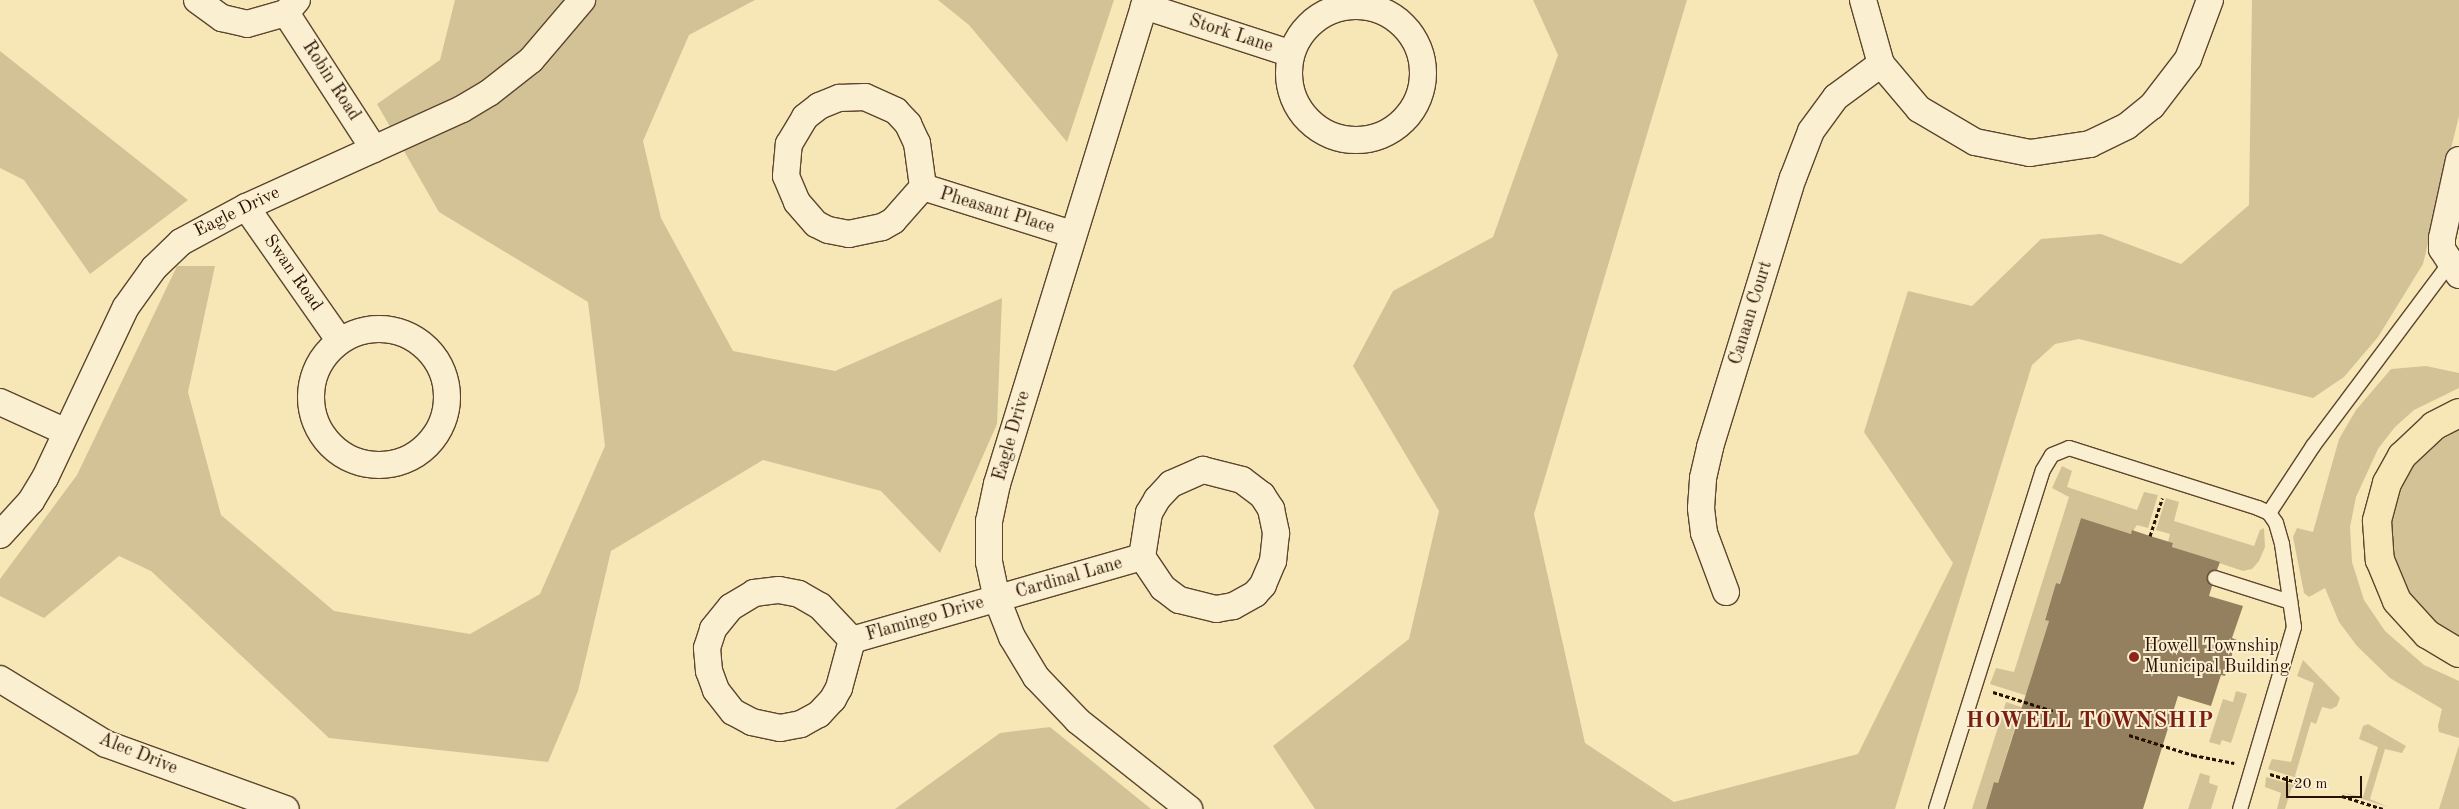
<!DOCTYPE html>
<html>
<head>
<meta charset="utf-8">
<style>
  body { margin:0 }
  #map { position:relative; width:2459px; height:809px; overflow:hidden; background:#f7e7b6; font-family:"Old Standard TT",serif }
  div>[style] { position:absolute }
  .green>* { inset:0; background:#d4c297 }
  .building>* { inset:0; background:#947f5f }
  .path>* { height:3px; margin-top:-1.5px; transform-origin:0; background:repeating-linear-gradient(90deg,#290f00 0 4px,transparent 0 6.5px) }
  .roads { filter:drop-shadow(1px 0 #5c452e) drop-shadow(-1px 0 #5c452e) drop-shadow(0 1px #5c452e) drop-shadow(0 -1px #5c452e) }
  .service>* { height:14px; margin:-7px; padding:0 7px; transform-origin:7px; border-radius:7px; background:#faefd0 }
  .minor>* { height:26px; margin:-13px; padding:0 13px; transform-origin:13px; border-radius:13px; background:#faefd0 }
  .minor>.ring { margin:-13px; padding:0; box-sizing:content-box; background:none; border:26px solid #faefd0; border-radius:50% }
  .trunk>* { height:28px; margin:-14px; padding:0 14px; transform-origin:14px; border-radius:14px; background:#f7e7b6 }
  .dots>* { width:14px; height:14px; translate:-50% -50%; box-sizing:border-box; border:2px solid #faefd0; border-radius:50% }
  span { translate:-50% -50%; white-space:nowrap; text-align:center; line-height:1.15; -webkit-text-stroke:4px #faefd0; paint-order:stroke }
  .street-label { font-size:18px; color:#290f00 }
  .poi-label { font-size:18px; color:#290f00 }
  .left { translate:0 -50%; text-align:left }
  .district-label { font-size:22px; color:#7a1f14; font-weight:700; letter-spacing:1px }
  .scale { position:absolute; left:2286px; top:776px; width:76px; height:22px; box-sizing:border-box; border:2px solid #290f00; border-top:0; padding-left:6px; font-size:15px; line-height:18px; white-space:nowrap; color:#290f00; -webkit-text-stroke:4px #faefd0; paint-order:stroke }
</style>
</head>
<body>
<div id="map">
  <div class="green">
    <div style="clip-path:polygon(455px 0,755px 0,689px 35px,643px 141px,661px 218px,733px 351px,835px 371px,1002px 298px,997px 424px,940px 553px,881px 491px,763px 460px,611px 551px,578px 691px,548px 762px,329px 738px,151px 571px,119px 556px,44px 618px,0 596px,0 579px,77px 475px,177px 266px,215px 266px,188px 392px,221px 515px,334px 611px,470px 634px,540px 594px,605px 446px,588px 302px,439px 212px,377px 104px,440px 60px)"></div>
    <div style="clip-path:polygon(938px 0,1114px 0,1067px 142px,969px 25px)"></div>
    <div style="clip-path:polygon(1533px 0,1687px 0,1534px 514px,1585px 743px,1674px 802px,1858px 754px,1953px 563px,1864px 432px,1908px 291px,1972px 306px,2041px 239px,2101px 234px,2181px 264px,2249px 205px,2252px 0,2459px 0,2459px 116px,2423px 264px,2378px 337px,2344px 377px,2313px 398px,2079px 339px,2055px 344px,2032px 365px,1895px 809px,1315px 809px,1273px 746px,1409px 639px,1439px 511px,1353px 366px,1393px 291px,1493px 237px,1558px 55px)"></div>
    <div style="clip-path:polygon(0 51px,188px 200px,90px 274px,24px 180px,0 168px)"></div>
    <div style="clip-path:polygon(2426px 366px,2459px 373px,2459px 388px,2414px 410px,2395px 427px,2378px 449px,2356px 497px,2350px 527px,2352px 562px,2364px 600px,2385px 631px,2424px 665px,2459px 681px,2459px 738px,2439px 732px,2438px 726px,2442px 709px,2390px 678px,2357px 646px,2339px 622px,2325px 588px,2309px 597px,2304px 593px,2293px 537px,2297px 528px,2313px 532px,2339px 439px,2356px 410px,2391px 369px)"></div>
    <div style="clip-path:polygon(2459px 429px,2459px 640px,2444px 633px,2410px 599px,2393px 559px,2390px 537px,2391px 513px,2403px 479px,2426px 450px)"></div>
    <div style="clip-path:polygon(2062px 466px,2072px 471px,2067px 487px,2137px 510px,2144px 492px,2158px 495px,2148px 528px,2137px 525px,2131px 534px,2081px 518px,2060px 584px,2056px 583px,2045px 619px,2049px 621px,2029px 685px,2059px 706px,1990px 684px,1996px 668px,2014px 672px,2069px 497px,2052px 488px)"></div>
    <div style="clip-path:polygon(2166px 498px,2179px 502px,2174px 521px,2254px 546px,2260px 530px,2264px 528px,2265px 547px,2259px 561px,2252px 569px,2243px 571px,2172px 547px,2173px 543px,2168px 542px,2170px 534px,2156px 530px)"></div>
    <div style="clip-path:polygon(2303px 660px,2340px 698px,2337px 706px,2331px 709px,2322px 707px,2316px 724px,2311px 722px,2295px 776px,2313px 783px,2268px 769px,2272px 759px,2291px 762px,2314px 683px,2297px 676px)"></div>
    <div style="clip-path:polygon(2236px 691px,2247px 694px,2231px 743px,2222px 740px,2220px 745px,2209px 742px,2223px 699px,2233px 702px)"></div>
    <div style="clip-path:polygon(2006px 702px,2055px 718px,2052px 728px,2018px 717px,1998px 783px,1994px 782px,1986px 809px,1972px 809px)"></div>
    <div style="clip-path:polygon(2368px 724px,2406px 746px,2402px 753px,2385px 749px,2370px 799px,2388px 807px,2343px 793px,2363px 797px,2378px 747px,2359px 739px,2363px 726px)"></div>
    <div style="clip-path:polygon(1050px 727px,1151px 809px,895px 809px,1000px 733px)"></div>
    <div style="clip-path:polygon(2459px 745px,2459px 809px,2439px 809px)"></div>
    <div style="clip-path:polygon(2200px 773px,2210px 776px,2209px 783px,2218px 786px,2211px 809px,2188px 809px)"></div>
    <div style="clip-path:polygon(2266px 777px,2311px 790px,2292px 787px,2285px 809px,2277px 809px,2281px 793px,2265px 787px)"></div>
  </div>
  <div class="building">
    <div style="clip-path:polygon(2081px 518px,2131px 534px,2132px 530px,2150px 536px,2173px 543px,2172px 547px,2220px 562px,2217px 570px,2207px 576px,2212px 586px,2209px 596px,2243px 606px,2232px 638px,2237px 640px,2225px 676px,2221px 675px,2211px 706px,2178px 696px,2143px 809px,1986px 809px,1994px 782px,1998px 783px,2049px 621px,2045px 620px,2056px 583px,2060px 584px)"></div>
  </div>
  <div class="path">
    <div style="left:2150px;top:536px;width:40px;rotate:-72deg"></div>
    <div style="left:1993px;top:692px;width:67px;rotate:17.4deg"></div>
    <div style="left:2129px;top:735px;width:67px;rotate:17.4deg"></div>
    <div style="left:2193px;top:755px;width:42px;rotate:11deg"></div>
    <div style="left:2270px;top:774px;width:44px;rotate:17.2deg"></div>
    <div style="left:2342px;top:796px;width:43px;rotate:17.6deg"></div>
  </div>
  <div class="roads">
    <div class="service">
      <div style="left:2269px;top:513px;width:80px;rotate:-56.7deg"></div>
      <div style="left:2313px;top:446px;width:227px;rotate:-53.2deg"></div>
      <div style="left:2215px;top:578px;width:79px;rotate:17.7deg"></div>
      <div style="left:1936px;top:809px;width:355px;rotate:-72.5deg"></div>
      <div style="left:2043px;top:470px;width:17px;rotate:-59deg"></div>
      <div style="left:2052px;top:455px;width:18px;rotate:-22deg"></div>
      <div style="left:2069px;top:448px;width:198px;rotate:17.6deg"></div>
      <div style="left:2258px;top:508px;width:12px;rotate:24deg"></div>
      <div style="left:2269px;top:513px;width:12px;rotate:55deg"></div>
      <div style="left:2276px;top:523px;width:22px;rotate:74deg"></div>
      <div style="left:2282px;top:544px;width:84px;rotate:81.8deg"></div>
      <div style="left:2294px;top:627px;width:190px;rotate:106.5deg"></div>
    </div>
    <div class="minor">
      <div style="left:197px;top:0;width:31px;rotate:36deg"></div>
      <div style="left:222px;top:18px;width:26px;rotate:13deg"></div>
      <div style="left:247px;top:24px;width:41px;rotate:-15.8deg"></div>
      <div style="left:286px;top:13px;width:17px;rotate:-50deg"></div>
      <div style="left:1146px;top:0;width:506px;rotate:107.11deg"></div>
      <div style="left:997px;top:484px;width:38px;rotate:102deg"></div>
      <div style="left:989px;top:521px;width:41px;rotate:90deg"></div>
      <div style="left:989px;top:562px;width:38px;rotate:78deg"></div>
      <div style="left:997px;top:599px;width:41px;rotate:68.5deg"></div>
      <div style="left:1012px;top:637px;width:47px;rotate:59deg"></div>
      <div style="left:1036px;top:677px;width:61px;rotate:46.3deg"></div>
      <div style="left:1078px;top:721px;width:142px;rotate:38.4deg"></div>
      <div style="left:1863px;top:0;width:66px;rotate:74.3deg"></div>
      <div style="left:1881px;top:64px;width:59px;rotate:49.8deg"></div>
      <div style="left:1919px;top:109px;width:65px;rotate:30.5deg"></div>
      <div style="left:1975px;top:142px;width:56px;rotate:11.3deg"></div>
      <div style="left:2030px;top:153px;width:61px;rotate:-8.5deg"></div>
      <div style="left:2090px;top:144px;width:41px;rotate:-25.9deg"></div>
      <div style="left:2127px;top:126px;width:32px;rotate:-39deg"></div>
      <div style="left:2152px;top:106px;width:59px;rotate:-52.5deg"></div>
      <div style="left:2188px;top:59px;width:63px;rotate:-69.6deg"></div>
      <div class="ring" style="left:1289px;top:6px;width:108px;height:108px"></div>
      <div style="left:1144px;top:6px;width:152px;rotate:18deg"></div>
      <div style="left:286px;top:13px;width:162px;rotate:57.1deg"></div>
      <div style="left:865px;top:97px;width:34px;rotate:24deg"></div>
      <div style="left:896px;top:111px;width:18px;rotate:47deg"></div>
      <div style="left:908px;top:124px;width:21px;rotate:65deg"></div>
      <div style="left:917px;top:143px;width:44px;rotate:82.2deg"></div>
      <div style="left:923px;top:187px;width:45px;rotate:131.4deg"></div>
      <div style="left:893px;top:221px;width:13px;rotate:151deg"></div>
      <div style="left:882px;top:227px;width:34px;rotate:168deg"></div>
      <div style="left:849px;top:234px;width:21px;rotate:-169deg"></div>
      <div style="left:828px;top:230px;width:13px;rotate:-153deg"></div>
      <div style="left:816px;top:224px;width:29px;rotate:-131deg"></div>
      <div style="left:797px;top:202px;width:28px;rotate:-113deg"></div>
      <div style="left:786px;top:176px;width:32px;rotate:-85deg"></div>
      <div style="left:789px;top:144px;width:31px;rotate:-59deg"></div>
      <div style="left:805px;top:117px;width:18px;rotate:-38deg"></div>
      <div style="left:819px;top:106px;width:22px;rotate:-22deg"></div>
      <div style="left:839px;top:98px;width:26px;rotate:-2deg"></div>
      <div style="left:2459px;top:160px;width:80px;rotate:102.3deg"></div>
      <div style="left:2442px;top:238px;width:11px;rotate:90deg"></div>
      <div style="left:2442px;top:249px;width:31px;rotate:57deg"></div>
      <div style="left:923px;top:187px;width:156px;rotate:17.5deg"></div>
      <div style="left:246px;top:207px;width:162px;rotate:55deg"></div>
      <div class="ring" style="left:311px;top:329px;width:110px;height:110px"></div>
      <div style="left:0;top:402px;width:70px;rotate:24.4deg"></div>
      <div style="left:1203px;top:470px;width:40px;rotate:14.4deg"></div>
      <div style="left:1242px;top:480px;width:25px;rotate:37deg"></div>
      <div style="left:1262px;top:495px;width:17px;rotate:57deg"></div>
      <div style="left:1271px;top:509px;width:25px;rotate:78deg"></div>
      <div style="left:1276px;top:533px;width:28px;rotate:96deg"></div>
      <div style="left:1273px;top:561px;width:26px;rotate:113deg"></div>
      <div style="left:1263px;top:585px;width:12px;rotate:132deg"></div>
      <div style="left:1255px;top:594px;width:25px;rotate:151deg"></div>
      <div style="left:1233px;top:606px;width:17px;rotate:170deg"></div>
      <div style="left:1216px;top:609px;width:38px;rotate:-166deg"></div>
      <div style="left:1179px;top:600px;width:20px;rotate:-143deg"></div>
      <div style="left:1163px;top:588px;width:37px;rotate:-124deg"></div>
      <div style="left:1142px;top:557px;width:45px;rotate:-81deg"></div>
      <div style="left:1149px;top:513px;width:16px;rotate:-60deg"></div>
      <div style="left:1157px;top:499px;width:21px;rotate:-47deg"></div>
      <div style="left:1171px;top:484px;width:35px;rotate:-24deg"></div>
      <div style="left:0;top:535px;width:46px;rotate:-47.6deg"></div>
      <div style="left:31px;top:501px;width:27px;rotate:-59deg"></div>
      <div style="left:45px;top:478px;width:189px;rotate:-64.7deg"></div>
      <div style="left:126px;top:307px;width:48px;rotate:-54.3deg"></div>
      <div style="left:154px;top:268px;width:37px;rotate:-44deg"></div>
      <div style="left:181px;top:242px;width:74px;rotate:-28.3deg"></div>
      <div style="left:246px;top:207px;width:237px;rotate:-24.4deg"></div>
      <div style="left:462px;top:109px;width:31px;rotate:-31deg"></div>
      <div style="left:489px;top:93px;width:53px;rotate:-38.2deg"></div>
      <div style="left:531px;top:60px;width:79px;rotate:-49.6deg"></div>
      <div style="left:779px;top:590px;width:20px;rotate:11deg"></div>
      <div style="left:799px;top:594px;width:24px;rotate:30deg"></div>
      <div style="left:820px;top:606px;width:47px;rotate:46.7deg"></div>
      <div style="left:852px;top:640px;width:50px;rotate:105.2deg"></div>
      <div style="left:839px;top:688px;width:13px;rotate:119deg"></div>
      <div style="left:833px;top:699px;width:21px;rotate:133deg"></div>
      <div style="left:819px;top:714px;width:21px;rotate:151deg"></div>
      <div style="left:801px;top:724px;width:21px;rotate:169deg"></div>
      <div style="left:780px;top:728px;width:29px;rotate:-168deg"></div>
      <div style="left:752px;top:722px;width:21px;rotate:-152deg"></div>
      <div style="left:733px;top:712px;width:28px;rotate:-128deg"></div>
      <div style="left:716px;top:690px;width:20px;rotate:-110deg"></div>
      <div style="left:709px;top:671px;width:23px;rotate:-95deg"></div>
      <div style="left:707px;top:648px;width:20px;rotate:-72deg"></div>
      <div style="left:713px;top:629px;width:28px;rotate:-51deg"></div>
      <div style="left:731px;top:607px;width:27px;rotate:-31deg"></div>
      <div style="left:754px;top:593px;width:25px;rotate:-7deg"></div>
      <div style="left:1726px;top:592px;width:63px;rotate:-110.4deg"></div>
      <div style="left:1704px;top:533px;width:25px;rotate:-97deg"></div>
      <div style="left:1701px;top:508px;width:30px;rotate:-86deg"></div>
      <div style="left:1703px;top:478px;width:32px;rotate:-77deg"></div>
      <div style="left:1710px;top:447px;width:282px;rotate:-72.9deg"></div>
      <div style="left:1793px;top:178px;width:50px;rotate:-69deg"></div>
      <div style="left:1811px;top:131px;width:42px;rotate:-53.7deg"></div>
      <div style="left:1836px;top:97px;width:56px;rotate:-36.3deg"></div>
      <div style="left:852px;top:640px;width:302px;rotate:-16deg"></div>
      <div style="left:0;top:679px;width:124px;rotate:31.5deg"></div>
      <div style="left:106px;top:744px;width:191px;rotate:19.9deg"></div>
    </div>
    <div class="trunk">
      <div style="left:2459px;top:413px;width:28px;rotate:153deg"></div>
      <div style="left:2434px;top:426px;width:44px;rotate:136.8deg"></div>
      <div style="left:2402px;top:456px;width:31px;rotate:119deg"></div>
      <div style="left:2387px;top:483px;width:39px;rotate:105deg"></div>
      <div style="left:2377px;top:521px;width:39px;rotate:86deg"></div>
      <div style="left:2380px;top:560px;width:44px;rotate:67.5deg"></div>
      <div style="left:2397px;top:601px;width:45px;rotate:47.7deg"></div>
      <div style="left:2427px;top:634px;width:37px;rotate:31deg"></div>
    </div>
  </div>
  <div class="dots">
    <div style="left:2134px;top:657px;background:#8f2418"></div>
  </div>
  <div class="street-label">
    <span style="left:1231px;top:34px;rotate:18deg">Stork Lane</span>
    <span style="left:331px;top:81px;rotate:57deg">Robin Road</span>
    <span style="left:997px;top:211px;rotate:17deg">Pheasant Place</span>
    <span style="left:237px;top:212px;rotate:-26deg">Eagle Drive</span>
    <span style="left:293px;top:273px;rotate:55deg">Swan Road</span>
    <span style="left:1751px;top:313px;rotate:-73deg">Canaan Court</span>
    <span style="left:1012px;top:436px;rotate:-74deg">Eagle Drive</span>
    <span style="left:1069px;top:578px;rotate:-16deg">Cardinal Lane</span>
    <span style="left:925px;top:619px;rotate:-16deg">Flamingo Drive</span>
    <span style="left:138px;top:754px;rotate:22deg">Alec Drive</span>
  </div>
  <div class="poi-label">
    <span class="left" style="left:2144px;top:657px">Howell Township<br>Municipal Building</span>
  </div>
  <div class="district-label">
    <span style="left:2090px;top:722px">HOWELL TOWNSHIP</span>
  </div>
  <div class="scale">20 m</div>
</div>
</body>
</html>
